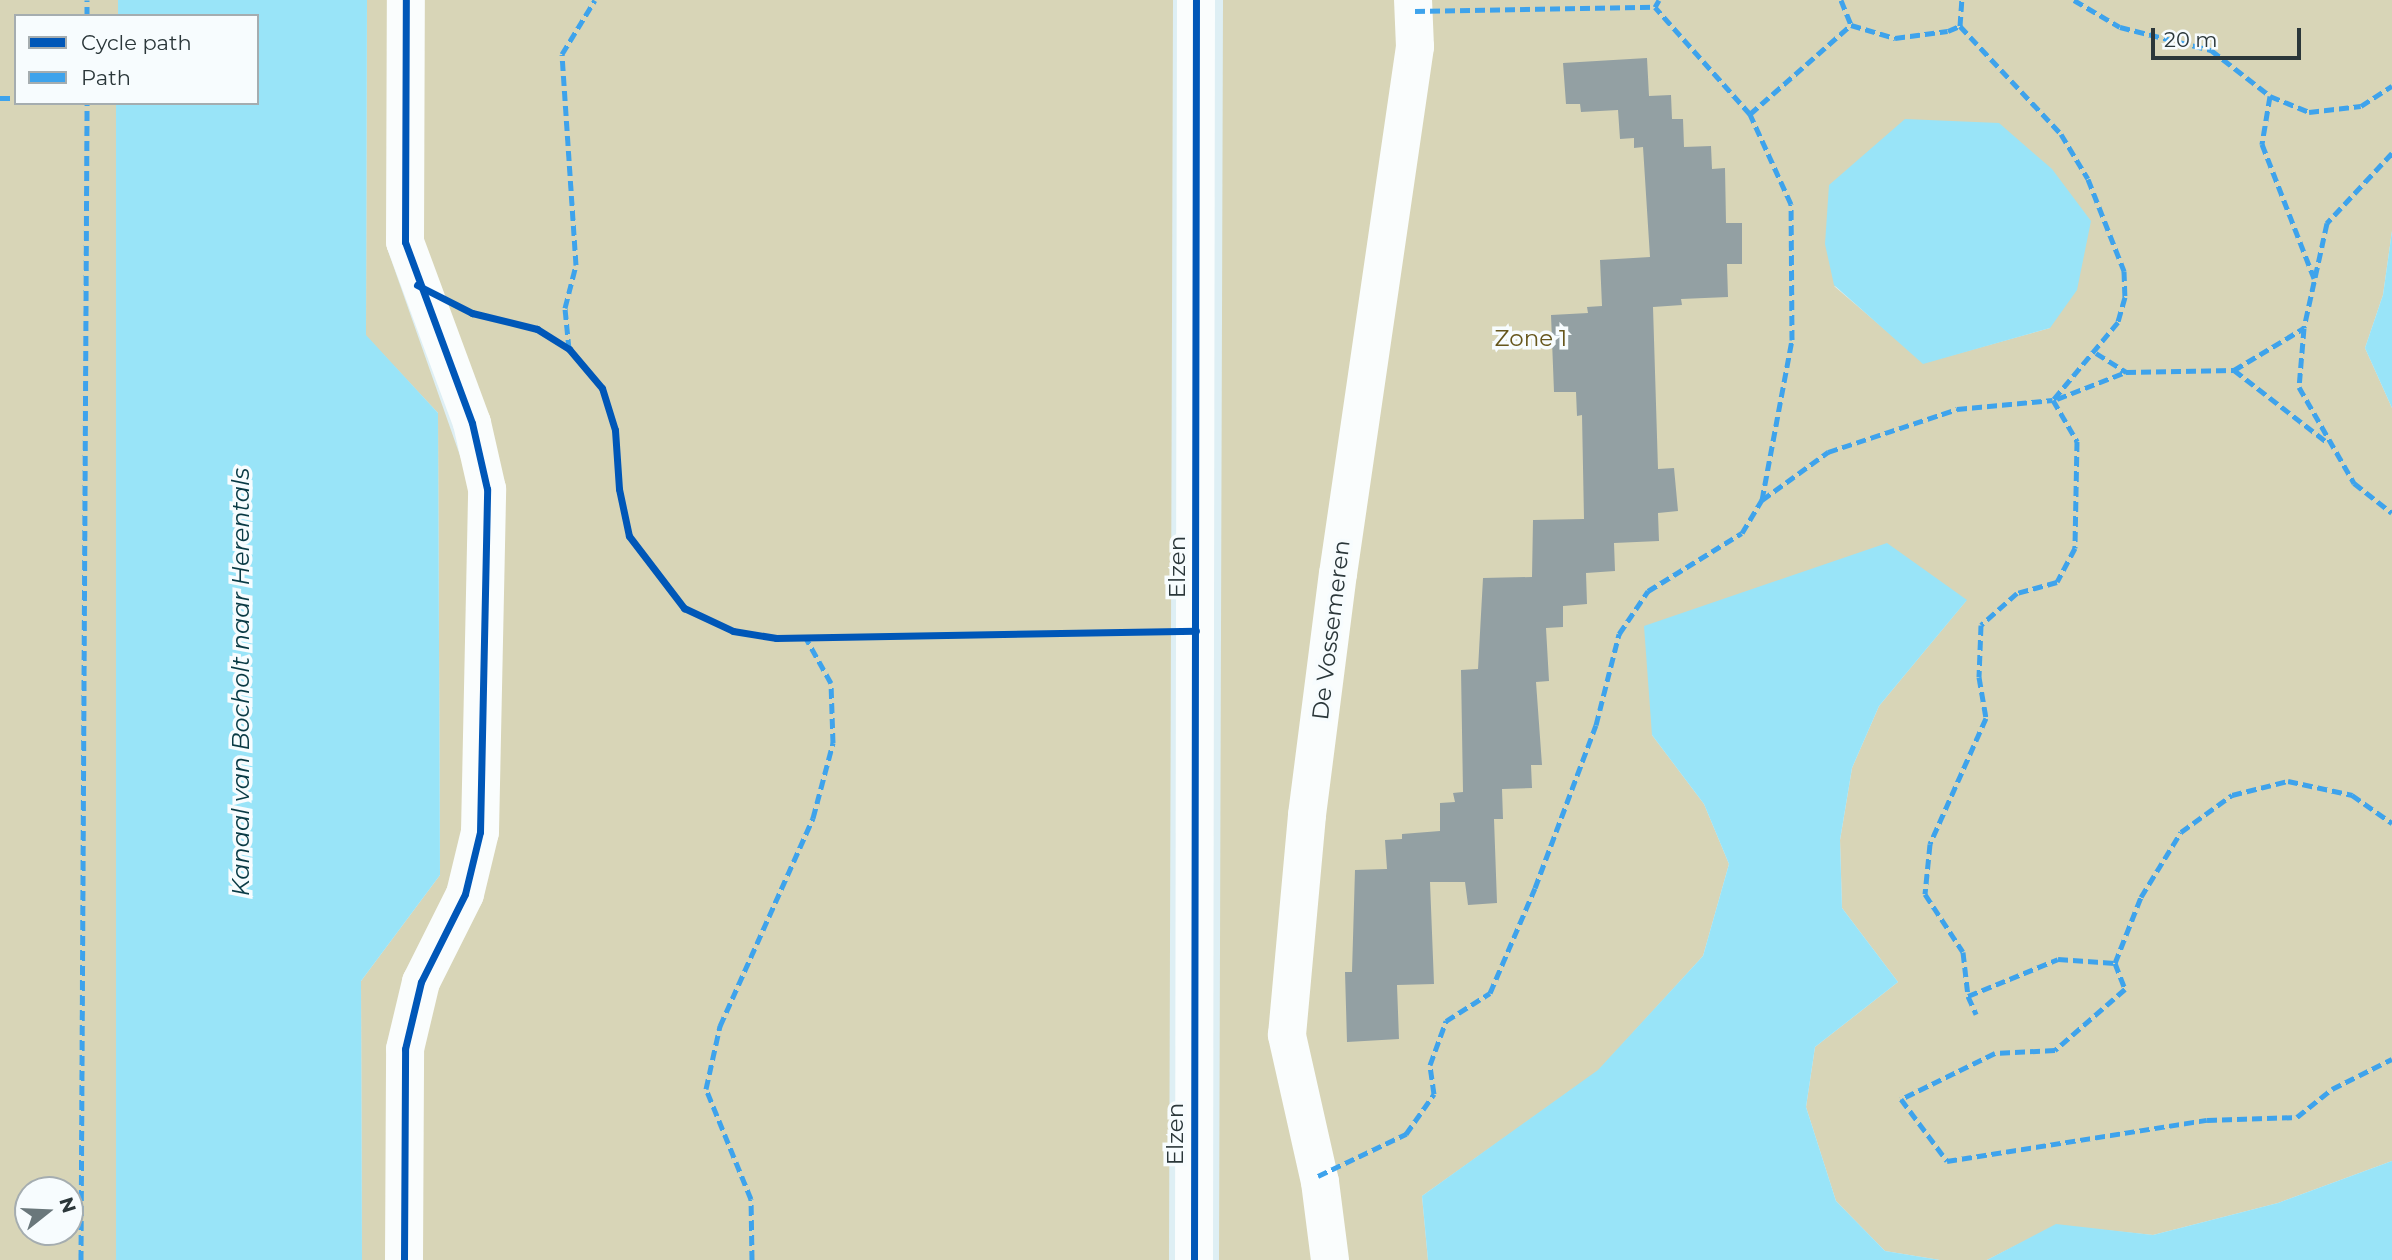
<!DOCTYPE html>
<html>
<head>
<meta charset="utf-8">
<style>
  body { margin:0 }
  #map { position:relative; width:2392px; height:1260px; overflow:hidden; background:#deeff4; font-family:Montserrat,sans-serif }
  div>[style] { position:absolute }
  .green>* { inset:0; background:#d8d5b7 }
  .water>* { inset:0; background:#99e4f8 }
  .building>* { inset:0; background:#93a0a3 }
  .minor>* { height:38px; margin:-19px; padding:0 19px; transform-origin:19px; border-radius:19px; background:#fafdfd }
  .quiet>* { height:5px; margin-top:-2.5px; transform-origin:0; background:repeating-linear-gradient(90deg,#3ea3ec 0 10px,transparent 0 15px) }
  .cycleway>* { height:7px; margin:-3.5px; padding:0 3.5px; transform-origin:3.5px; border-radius:3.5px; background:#0057b8 }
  span { translate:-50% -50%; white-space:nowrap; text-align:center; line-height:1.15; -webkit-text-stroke:7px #f7fcfe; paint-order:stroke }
  .park-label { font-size:23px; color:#66561c }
  .street-label { font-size:23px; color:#2b373a }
  .water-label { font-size:24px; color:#093a44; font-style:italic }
  .legend { position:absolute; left:14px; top:14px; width:245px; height:91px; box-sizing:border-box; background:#f7fcfe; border:2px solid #a5adb0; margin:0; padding:9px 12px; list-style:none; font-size:21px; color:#2b373a }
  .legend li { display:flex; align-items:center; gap:14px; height:35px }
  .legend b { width:35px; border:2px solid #a5adb0 }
  .north { position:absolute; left:14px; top:1176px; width:70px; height:70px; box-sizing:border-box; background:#f7fcfe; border:2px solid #a5adb0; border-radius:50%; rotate:72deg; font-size:19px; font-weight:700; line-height:28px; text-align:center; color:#2b373a }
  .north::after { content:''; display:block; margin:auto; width:24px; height:32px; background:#6a777b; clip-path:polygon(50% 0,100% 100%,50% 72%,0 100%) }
  .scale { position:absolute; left:2151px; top:28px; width:150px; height:32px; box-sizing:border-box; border:4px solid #2b373a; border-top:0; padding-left:9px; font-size:21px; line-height:24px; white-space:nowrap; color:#2b373a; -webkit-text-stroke:5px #f7fcfe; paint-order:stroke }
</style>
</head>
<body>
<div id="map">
  <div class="green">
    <div style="clip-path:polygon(evenodd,0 0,118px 0,118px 16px,16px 16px,16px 103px,116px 103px,116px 1260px,0 1260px,0 0,28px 1190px,70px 1190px,70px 1232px,28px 1232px,28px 1190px)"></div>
    <div style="clip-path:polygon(367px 0,396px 0,387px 248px,471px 487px,470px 825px,455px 889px,411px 967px,394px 1260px,362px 1260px,361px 981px,440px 875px,438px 413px,366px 336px)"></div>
    <div style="clip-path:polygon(416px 0,1173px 0,1169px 1260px,420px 1260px,421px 1054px,439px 976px,478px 890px,503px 521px,423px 272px)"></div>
    <div style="clip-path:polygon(evenodd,1223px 0,2392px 0,2392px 231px,2383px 295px,2365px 348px,2392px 408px,2392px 1161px,2278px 1203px,2153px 1235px,2056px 1225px,1987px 1260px,1940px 1260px,1885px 1251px,1836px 1201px,1806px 1107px,1815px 1047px,1898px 982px,1842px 908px,1840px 840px,1852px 768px,1879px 706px,1966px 601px,1652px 735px,1704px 804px,1729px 864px,1703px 956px,1598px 1071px,1422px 1196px,1428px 1260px,1219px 1260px,1223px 0,1834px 286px,2050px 328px,1924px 363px,1834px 286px)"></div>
  </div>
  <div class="water">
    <div style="clip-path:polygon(118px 0,367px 0,366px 335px,438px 413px,440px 875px,361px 981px,362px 1260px,116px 1260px,116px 103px,257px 103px,257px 16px,118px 16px)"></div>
    <div style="clip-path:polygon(1905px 119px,1999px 123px,2052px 169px,2091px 221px,2077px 290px,2050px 328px,1923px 364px,1834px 285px,1825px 244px,1829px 185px)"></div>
    <div style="clip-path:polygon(2392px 231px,2392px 408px,2365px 348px,2383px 295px)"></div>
    <div style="clip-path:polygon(1887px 543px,1967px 600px,1879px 706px,1852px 768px,1840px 840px,1842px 908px,1898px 982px,1815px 1047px,1806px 1107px,1836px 1201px,1885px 1251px,1940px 1260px,1428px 1260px,1422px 1196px,1598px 1070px,1703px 956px,1729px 864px,1704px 804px,1652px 735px,1644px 626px)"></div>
    <div style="clip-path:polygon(2392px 1161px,2392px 1260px,1987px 1260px,2056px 1224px,2153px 1235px,2278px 1203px)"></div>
  </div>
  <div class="building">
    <div style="clip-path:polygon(1647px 58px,1649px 96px,1671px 95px,1672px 119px,1683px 119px,1684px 147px,1711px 146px,1712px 169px,1725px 168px,1726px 223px,1742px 223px,1742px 264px,1727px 264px,1728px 297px,1681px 299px,1682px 305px,1653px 307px,1658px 469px,1674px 468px,1678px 511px,1658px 513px,1659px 541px,1614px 543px,1615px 571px,1586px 573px,1587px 604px,1563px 606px,1563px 627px,1546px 628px,1549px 681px,1536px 682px,1542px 765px,1531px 765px,1532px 788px,1502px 789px,1503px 819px,1494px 819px,1497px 903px,1468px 905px,1465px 882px,1430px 882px,1434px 984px,1397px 985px,1399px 1039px,1347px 1042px,1345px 972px,1352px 972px,1355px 870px,1387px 869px,1385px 840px,1402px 839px,1402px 834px,1440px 831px,1440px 803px,1455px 802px,1453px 793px,1463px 792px,1461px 670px,1478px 669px,1483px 578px,1532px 577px,1533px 520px,1584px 519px,1582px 415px,1577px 416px,1576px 392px,1554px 392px,1551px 315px,1588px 313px,1587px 307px,1602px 306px,1600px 260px,1650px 257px,1643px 147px,1634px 148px,1634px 138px,1620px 139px,1618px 110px,1581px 112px,1580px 104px,1566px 104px,1563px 63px)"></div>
  </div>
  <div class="minor">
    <div style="left:404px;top:1260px;width:211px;rotate:-89.7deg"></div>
    <div style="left:405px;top:1049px;width:69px;rotate:-76.6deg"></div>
    <div style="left:421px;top:982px;width:98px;rotate:-63.4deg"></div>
    <div style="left:465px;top:894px;width:64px;rotate:-76.4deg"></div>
    <div style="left:480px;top:832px;width:343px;rotate:-88.8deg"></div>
    <div style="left:487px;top:489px;width:68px;rotate:-102.8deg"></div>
    <div style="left:472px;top:423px;width:193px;rotate:-110.3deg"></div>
    <div style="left:405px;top:242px;width:242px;rotate:-89.8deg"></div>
    <div style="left:1194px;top:1260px;width:1260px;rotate:-89.91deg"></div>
    <div style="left:1330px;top:1260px;width:79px;rotate:-97.3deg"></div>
    <div style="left:1320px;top:1182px;width:151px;rotate:-102.7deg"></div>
    <div style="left:1287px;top:1035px;width:221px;rotate:-84.8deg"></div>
    <div style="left:1307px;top:815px;width:243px;rotate:-82.7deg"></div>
    <div style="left:1338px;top:574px;width:533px;rotate:-81.69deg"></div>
    <div style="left:1415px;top:47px;width:47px;rotate:-92.4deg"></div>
  </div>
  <div class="quiet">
    <div style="left:1841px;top:0;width:27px;rotate:68deg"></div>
    <div style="left:2074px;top:0;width:53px;rotate:30.4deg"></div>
    <div style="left:2120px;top:27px;width:94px;rotate:14.2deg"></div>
    <div style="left:2211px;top:50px;width:75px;rotate:37.9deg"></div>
    <div style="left:2270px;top:96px;width:42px;rotate:22.3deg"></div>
    <div style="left:2309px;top:112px;width:52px;rotate:-6.6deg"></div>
    <div style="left:2361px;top:106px;width:37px;rotate:-33deg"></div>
    <div style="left:1415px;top:11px;width:240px;rotate:-1deg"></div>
    <div style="left:1655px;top:7px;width:8px;rotate:-60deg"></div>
    <div style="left:87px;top:16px;width:16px;rotate:-90deg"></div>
    <div style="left:1851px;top:25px;width:46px;rotate:16.5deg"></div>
    <div style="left:1895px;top:38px;width:53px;rotate:-7.5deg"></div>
    <div style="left:1948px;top:31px;width:13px;rotate:-23deg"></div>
    <div style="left:1960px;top:26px;width:26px;rotate:-86deg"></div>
    <div style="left:1960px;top:26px;width:148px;rotate:46.9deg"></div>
    <div style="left:2061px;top:134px;width:52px;rotate:59deg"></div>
    <div style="left:2088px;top:179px;width:99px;rotate:68.6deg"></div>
    <div style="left:2124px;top:271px;width:26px;rotate:88deg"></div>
    <div style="left:2125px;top:297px;width:26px;rotate:106deg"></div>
    <div style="left:2118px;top:322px;width:102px;rotate:129.8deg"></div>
    <div style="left:2270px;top:96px;width:49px;rotate:99.5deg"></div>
    <div style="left:2262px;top:144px;width:144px;rotate:68.8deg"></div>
    <div style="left:0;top:98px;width:16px"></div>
    <div style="left:1750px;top:114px;width:135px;rotate:-41.4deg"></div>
    <div style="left:2392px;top:153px;width:96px;rotate:132.9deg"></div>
    <div style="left:2327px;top:223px;width:107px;rotate:102.4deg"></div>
    <div style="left:2304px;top:328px;width:59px;rotate:94.8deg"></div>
    <div style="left:2299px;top:387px;width:111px;rotate:60.2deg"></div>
    <div style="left:2354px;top:483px;width:48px;rotate:38.3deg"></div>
    <div style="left:569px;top:349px;width:41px;rotate:-95.6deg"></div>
    <div style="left:565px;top:308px;width:44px;rotate:-75.7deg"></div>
    <div style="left:576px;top:265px;width:211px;rotate:-93.8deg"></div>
    <div style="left:562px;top:54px;width:63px;rotate:-58.6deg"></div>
    <div style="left:2096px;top:353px;width:36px;rotate:32deg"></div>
    <div style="left:2126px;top:372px;width:108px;rotate:-1.1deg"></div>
    <div style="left:2234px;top:370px;width:82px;rotate:-31deg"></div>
    <div style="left:2234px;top:370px;width:119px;rotate:37.8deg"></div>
    <div style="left:2057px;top:399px;width:74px;rotate:-21.4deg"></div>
    <div style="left:1762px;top:500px;width:82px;rotate:-36deg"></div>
    <div style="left:1828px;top:452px;width:136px;rotate:-18.4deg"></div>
    <div style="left:1957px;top:409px;width:96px;rotate:-5.4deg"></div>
    <div style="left:2053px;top:400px;width:48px;rotate:59.7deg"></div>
    <div style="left:2077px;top:441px;width:107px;rotate:91.1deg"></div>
    <div style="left:2075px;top:548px;width:38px;rotate:118deg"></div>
    <div style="left:2057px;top:582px;width:41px;rotate:164.6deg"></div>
    <div style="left:2017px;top:593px;width:48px;rotate:138.4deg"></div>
    <div style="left:1981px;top:625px;width:52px;rotate:92.2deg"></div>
    <div style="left:1979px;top:677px;width:42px;rotate:80.3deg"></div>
    <div style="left:1986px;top:718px;width:138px;rotate:114deg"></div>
    <div style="left:1930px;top:844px;width:50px;rotate:95.7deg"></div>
    <div style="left:1925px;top:894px;width:69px;rotate:56.8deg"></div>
    <div style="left:1963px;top:952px;width:44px;rotate:83.5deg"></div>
    <div style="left:1968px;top:996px;width:97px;rotate:-22.3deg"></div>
    <div style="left:2058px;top:959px;width:57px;rotate:4deg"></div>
    <div style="left:2115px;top:963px;width:28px;rotate:69deg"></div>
    <div style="left:2125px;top:989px;width:93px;rotate:138.9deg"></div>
    <div style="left:2055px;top:1050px;width:60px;rotate:177.1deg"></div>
    <div style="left:1995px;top:1053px;width:105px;rotate:153.9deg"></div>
    <div style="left:1901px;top:1099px;width:77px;rotate:53.4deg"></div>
    <div style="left:1947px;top:1161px;width:263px;rotate:-9deg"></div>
    <div style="left:2207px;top:1120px;width:90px;rotate:-1.9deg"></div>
    <div style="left:2297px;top:1117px;width:45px;rotate:-38.7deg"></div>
    <div style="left:2332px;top:1089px;width:67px;rotate:-26.6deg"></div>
    <div style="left:2115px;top:963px;width:71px;rotate:-68.5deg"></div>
    <div style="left:2141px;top:897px;width:76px;rotate:-58.4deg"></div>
    <div style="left:2181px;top:832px;width:63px;rotate:-36deg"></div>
    <div style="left:2232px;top:795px;width:58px;rotate:-14deg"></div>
    <div style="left:2288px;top:781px;width:66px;rotate:12.3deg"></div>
    <div style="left:2352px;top:795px;width:49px;rotate:35deg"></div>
    <div style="left:1968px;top:996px;width:20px;rotate:66deg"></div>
    <div style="left:1318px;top:1176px;width:98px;rotate:-25.5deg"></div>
    <div style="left:1406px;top:1134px;width:49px;rotate:-55deg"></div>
    <div style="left:1434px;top:1094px;width:29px;rotate:-98deg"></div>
    <div style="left:1430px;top:1065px;width:47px;rotate:-70deg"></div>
    <div style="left:1446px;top:1021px;width:52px;rotate:-32.5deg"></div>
    <div style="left:1490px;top:993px;width:114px;rotate:-66.8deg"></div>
    <div style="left:1535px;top:888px;width:174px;rotate:-69.5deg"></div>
    <div style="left:1596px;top:725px;width:94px;rotate:-75.8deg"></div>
    <div style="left:1619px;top:634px;width:52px;rotate:-56deg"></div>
    <div style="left:1648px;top:591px;width:110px;rotate:-31.7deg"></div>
    <div style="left:1742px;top:533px;width:39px;rotate:-59deg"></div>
    <div style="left:1762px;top:500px;width:163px;rotate:-79.4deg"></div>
    <div style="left:1792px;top:340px;width:136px;rotate:-90.4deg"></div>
    <div style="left:1791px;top:204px;width:99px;rotate:-114.5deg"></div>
    <div style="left:1750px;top:114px;width:143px;rotate:-131.6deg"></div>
    <div style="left:81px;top:1260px;width:1157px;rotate:-89.7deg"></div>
    <div style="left:752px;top:1260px;width:61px;rotate:-90.9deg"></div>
    <div style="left:751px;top:1199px;width:119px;rotate:-112.2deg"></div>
    <div style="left:706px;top:1089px;width:65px;rotate:-77.5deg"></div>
    <div style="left:720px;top:1026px;width:228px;rotate:-65.9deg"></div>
    <div style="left:813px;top:818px;width:78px;rotate:-75.1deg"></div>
    <div style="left:833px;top:743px;width:60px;rotate:-91.9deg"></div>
    <div style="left:831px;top:683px;width:51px;rotate:-119.1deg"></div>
  </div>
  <div class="cycleway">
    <div style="left:417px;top:285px;width:62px;rotate:27deg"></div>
    <div style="left:472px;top:313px;width:67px;rotate:13.8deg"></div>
    <div style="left:537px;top:329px;width:38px;rotate:32deg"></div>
    <div style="left:569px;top:349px;width:51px;rotate:49.8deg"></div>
    <div style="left:602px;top:388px;width:44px;rotate:72.8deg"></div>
    <div style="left:615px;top:430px;width:59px;rotate:86.1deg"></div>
    <div style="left:619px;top:489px;width:48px;rotate:78deg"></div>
    <div style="left:629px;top:536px;width:91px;rotate:52.6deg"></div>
    <div style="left:684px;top:608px;width:54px;rotate:25.1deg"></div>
    <div style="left:733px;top:631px;width:44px;rotate:9.2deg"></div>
    <div style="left:776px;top:638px;width:420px;rotate:-1deg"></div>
    <div style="left:404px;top:1260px;width:211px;rotate:-89.7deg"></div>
    <div style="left:405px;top:1049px;width:69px;rotate:-76.6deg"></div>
    <div style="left:421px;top:982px;width:98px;rotate:-63.4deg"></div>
    <div style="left:465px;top:894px;width:64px;rotate:-76.4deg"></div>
    <div style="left:480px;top:832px;width:343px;rotate:-88.8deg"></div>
    <div style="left:487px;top:489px;width:68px;rotate:-102.8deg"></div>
    <div style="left:472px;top:423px;width:193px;rotate:-110.3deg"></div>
    <div style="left:405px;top:242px;width:242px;rotate:-89.8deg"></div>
    <div style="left:1194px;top:1260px;width:1260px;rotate:-89.91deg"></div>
  </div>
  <div class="park-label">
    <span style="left:1531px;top:338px">Zone 1</span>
  </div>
  <div class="street-label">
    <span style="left:1177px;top:567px;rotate:-90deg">Elzen</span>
    <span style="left:1331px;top:630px;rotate:-83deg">De Vossemeren</span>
    <span style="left:1175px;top:1134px;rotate:-90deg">Elzen</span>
  </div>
  <div class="water-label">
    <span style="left:241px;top:682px;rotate:-90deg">Kanaal van Bocholt naar Herentals</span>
  </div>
  <ul class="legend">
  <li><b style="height:9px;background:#0057b8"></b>Cycle path</li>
  <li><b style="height:9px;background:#3ea3ec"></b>Path</li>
  </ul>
  <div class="north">N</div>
  <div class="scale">20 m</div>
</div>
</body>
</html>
